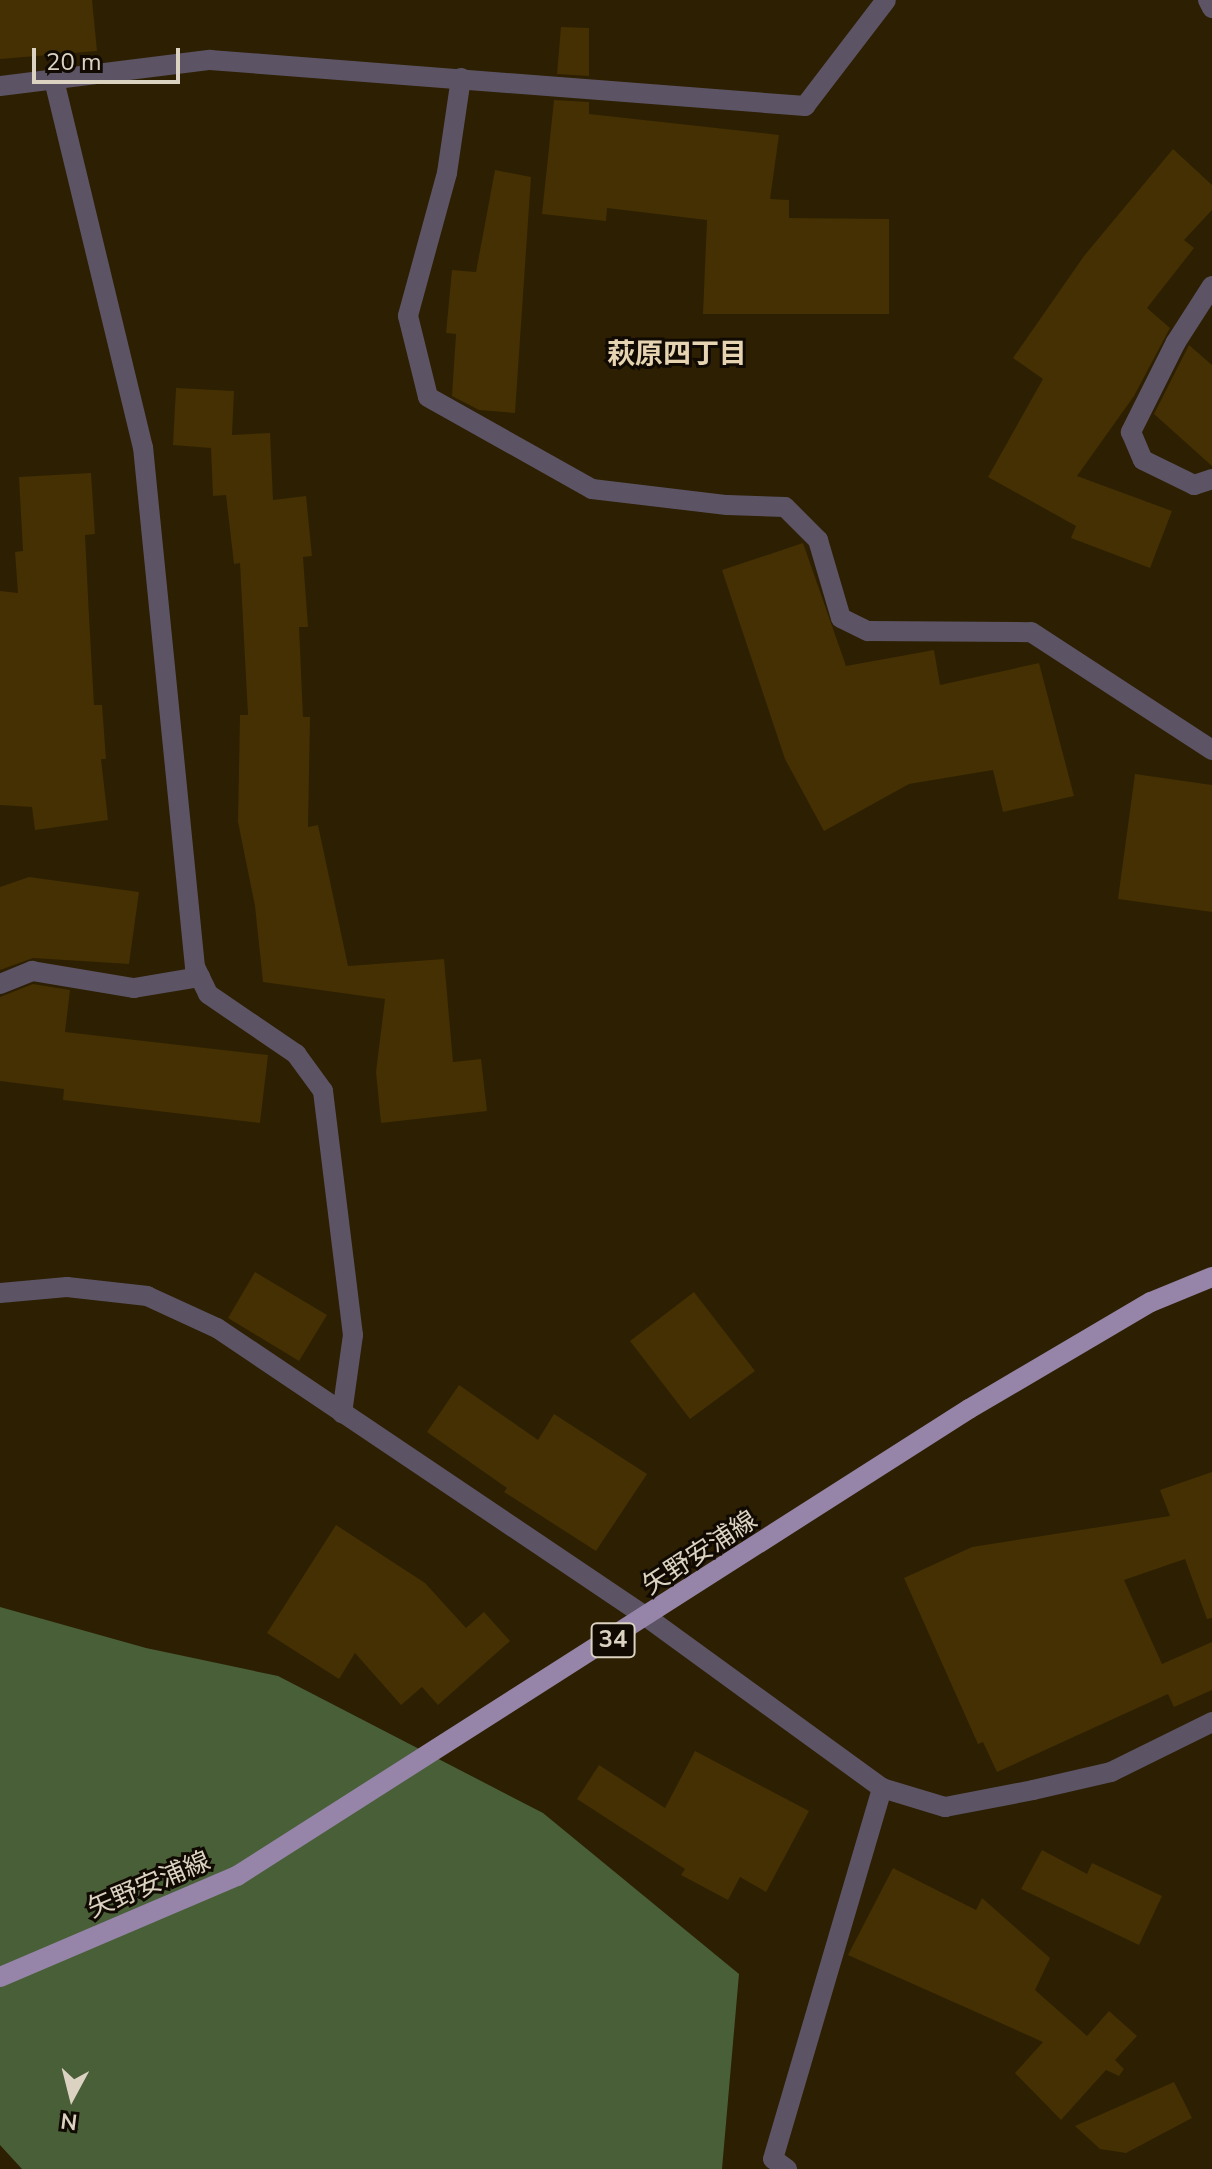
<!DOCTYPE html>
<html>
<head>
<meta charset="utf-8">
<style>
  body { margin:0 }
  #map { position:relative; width:1212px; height:2169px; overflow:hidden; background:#2d1f02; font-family:"Nunito Sans","Noto Sans JP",sans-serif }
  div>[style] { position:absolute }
  .forest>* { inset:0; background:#485f38 }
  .building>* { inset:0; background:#443002 }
  .service>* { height:20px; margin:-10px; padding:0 10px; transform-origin:10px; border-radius:10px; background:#5c5465 }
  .minor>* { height:20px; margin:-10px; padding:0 10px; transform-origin:10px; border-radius:10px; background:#5c5465 }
  .primary>* { height:20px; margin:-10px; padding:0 10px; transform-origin:10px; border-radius:10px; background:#9685a9 }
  span { translate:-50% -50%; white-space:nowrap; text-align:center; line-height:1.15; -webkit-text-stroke:6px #100a02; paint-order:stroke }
  .shield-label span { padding:2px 6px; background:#100a02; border:2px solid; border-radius:6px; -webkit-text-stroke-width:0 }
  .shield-label { font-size:24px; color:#dbd2c1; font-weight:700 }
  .street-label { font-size:26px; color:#dbd2c1 }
  .neighbourhood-label { font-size:28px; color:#e6d3b2; font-weight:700 }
  .north { position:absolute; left:32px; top:2057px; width:80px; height:80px; -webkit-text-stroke:6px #100a02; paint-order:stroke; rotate:187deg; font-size:22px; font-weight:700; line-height:32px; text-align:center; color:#dbd2c1 }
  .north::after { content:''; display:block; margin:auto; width:28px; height:36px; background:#dbd2c1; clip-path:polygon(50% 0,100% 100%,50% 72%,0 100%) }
  .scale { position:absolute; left:32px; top:48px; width:148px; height:36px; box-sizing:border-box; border:4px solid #dbd2c1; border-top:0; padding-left:10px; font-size:24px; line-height:28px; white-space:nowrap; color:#dbd2c1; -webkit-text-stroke:6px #100a02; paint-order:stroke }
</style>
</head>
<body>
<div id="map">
  <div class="forest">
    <div style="clip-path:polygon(0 1607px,146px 1648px,278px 1676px,543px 1813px,739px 1974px,722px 2169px,22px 2169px,0 2145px)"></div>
  </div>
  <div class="building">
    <div style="clip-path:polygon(0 0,92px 0,97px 51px,0 59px)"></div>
    <div style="clip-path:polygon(561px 27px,589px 28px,589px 76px,557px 74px)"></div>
    <div style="clip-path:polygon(554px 100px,589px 102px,589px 114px,779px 135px,770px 199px,789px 200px,789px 218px,889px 219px,889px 314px,703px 314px,707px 220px,607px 208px,606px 221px,542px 214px)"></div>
    <div style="clip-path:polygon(1173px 149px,1212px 185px,1212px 210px,1184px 240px,1194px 248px,1147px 308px,1170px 328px,1134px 396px,1077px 476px,1172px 511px,1150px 568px,1071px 538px,1076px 526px,988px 477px,1043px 379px,1013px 358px,1084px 256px)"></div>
    <div style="clip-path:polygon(495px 170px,531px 177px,515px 413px,479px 410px,452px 396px,456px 334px,446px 333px,452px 270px,476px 272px)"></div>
    <div style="clip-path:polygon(1189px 345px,1212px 365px,1212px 466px,1154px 414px)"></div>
    <div style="clip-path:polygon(176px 388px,234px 391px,232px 435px,270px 433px,273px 500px,306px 496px,312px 556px,303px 557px,308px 627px,299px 627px,303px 717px,310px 717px,308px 827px,318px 825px,348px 966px,444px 959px,453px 1062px,481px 1059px,487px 1111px,381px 1123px,376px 1072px,385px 999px,263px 982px,255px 906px,238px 822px,240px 715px,248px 715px,240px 563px,234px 564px,226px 495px,213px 496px,211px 448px,173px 445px)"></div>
    <div style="clip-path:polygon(91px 473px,95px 534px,85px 535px,89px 616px,94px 705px,102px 705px,106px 759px,101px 759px,108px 820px,35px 830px,32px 807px,0 805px,0 591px,18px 593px,15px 552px,23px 551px,19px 477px)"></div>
    <div style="clip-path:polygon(803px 543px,846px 666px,934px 650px,940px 685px,1039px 663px,1074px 796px,1003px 812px,993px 770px,909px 784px,824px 831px,785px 759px,722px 570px)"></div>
    <div style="clip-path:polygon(1135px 774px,1212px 785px,1212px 912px,1118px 899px)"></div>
    <div style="clip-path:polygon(29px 877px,139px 892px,129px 964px,33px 958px,0 970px,0 887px)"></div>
    <div style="clip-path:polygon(33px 984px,70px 990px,65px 1032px,268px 1055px,260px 1123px,63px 1100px,64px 1089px,0 1081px,0 997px)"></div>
    <div style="clip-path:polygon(255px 1272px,327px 1315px,299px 1361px,228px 1318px)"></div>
    <div style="clip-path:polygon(694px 1292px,755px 1371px,690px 1419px,630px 1341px)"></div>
    <div style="clip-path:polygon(459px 1385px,538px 1440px,554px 1414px,647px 1474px,596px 1551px,504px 1492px,507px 1488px,427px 1432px)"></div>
    <div style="clip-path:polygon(1212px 1472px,1212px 1618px,1207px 1619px,1185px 1559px,1124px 1580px,1162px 1664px,1212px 1642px,1212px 1690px,1174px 1707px,1168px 1694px,997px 1772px,983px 1742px,978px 1744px,904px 1578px,972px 1547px,1170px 1516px,1160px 1490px)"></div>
    <div style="clip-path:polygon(336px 1525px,425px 1583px,466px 1628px,484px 1612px,510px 1641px,438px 1705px,422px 1687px,401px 1705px,355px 1653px,339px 1679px,267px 1633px)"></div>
    <div style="clip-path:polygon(695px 1751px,809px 1811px,766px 1892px,740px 1877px,728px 1900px,681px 1875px,685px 1869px,577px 1799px,599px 1765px,665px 1808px)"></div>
    <div style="clip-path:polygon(1042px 1850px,1087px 1874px,1092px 1863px,1162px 1896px,1139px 1945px,1021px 1889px)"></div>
    <div style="clip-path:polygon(893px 1868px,976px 1910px,982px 1898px,1050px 1958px,1035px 1990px,1087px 2036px,1109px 2011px,1137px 2036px,1115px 2060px,1124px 2069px,1119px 2076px,1106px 2070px,1061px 2120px,1015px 2073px,1043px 2042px,848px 1955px)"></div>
    <div style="clip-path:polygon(1174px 2082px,1192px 2118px,1126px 2153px,1100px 2149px,1075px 2126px)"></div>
  </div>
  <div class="service">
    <div style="left:787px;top:2169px;width:17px;rotate:-144deg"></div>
    <div style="left:773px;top:2159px;width:387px;rotate:-73.6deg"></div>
  </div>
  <div class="minor">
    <div style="left:1208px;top:0;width:9px;rotate:63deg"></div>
    <div style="left:461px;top:78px;width:96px;rotate:98.4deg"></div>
    <div style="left:447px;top:173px;width:148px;rotate:105.3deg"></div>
    <div style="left:408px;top:316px;width:83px;rotate:76.1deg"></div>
    <div style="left:428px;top:397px;width:188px;rotate:29.3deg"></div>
    <div style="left:592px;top:489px;width:136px;rotate:6.8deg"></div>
    <div style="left:727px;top:505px;width:58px;rotate:2deg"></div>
    <div style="left:785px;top:507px;width:47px;rotate:45deg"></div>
    <div style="left:818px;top:540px;width:81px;rotate:73.6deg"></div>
    <div style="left:841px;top:618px;width:30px;rotate:26deg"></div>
    <div style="left:868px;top:631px;width:163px;rotate:0.4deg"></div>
    <div style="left:1031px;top:632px;width:216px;rotate:33.1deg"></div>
    <div style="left:54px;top:80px;width:378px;rotate:76.4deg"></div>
    <div style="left:143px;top:447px;width:523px;rotate:84.29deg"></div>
    <div style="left:195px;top:967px;width:30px;rotate:64deg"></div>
    <div style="left:208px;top:994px;width:107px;rotate:34.3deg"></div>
    <div style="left:296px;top:1054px;width:46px;rotate:53.9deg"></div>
    <div style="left:323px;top:1091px;width:246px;rotate:83deg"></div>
    <div style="left:353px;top:1335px;width:79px;rotate:98deg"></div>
    <div style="left:0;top:86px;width:212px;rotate:-7.1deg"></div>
    <div style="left:210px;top:60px;width:597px;rotate:4.42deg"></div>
    <div style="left:805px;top:106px;width:133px;rotate:-52.6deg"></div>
    <div style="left:1212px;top:286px;width:67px;rotate:122.7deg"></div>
    <div style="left:1176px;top:342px;width:101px;rotate:116.6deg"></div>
    <div style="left:1131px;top:432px;width:30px;rotate:67deg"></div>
    <div style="left:1143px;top:460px;width:57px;rotate:26.1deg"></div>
    <div style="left:1194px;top:485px;width:19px;rotate:-18deg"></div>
    <div style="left:0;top:984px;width:35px;rotate:-22deg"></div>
    <div style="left:32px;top:971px;width:103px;rotate:9.5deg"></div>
    <div style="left:134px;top:988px;width:67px;rotate:-9.5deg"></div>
    <div style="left:0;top:1293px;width:67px;rotate:-5.1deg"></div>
    <div style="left:67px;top:1287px;width:81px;rotate:6.4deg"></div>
    <div style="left:147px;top:1296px;width:77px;rotate:24.6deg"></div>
    <div style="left:217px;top:1328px;width:519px;rotate:33.93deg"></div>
    <div style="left:648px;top:1618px;width:289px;rotate:36deg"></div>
    <div style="left:882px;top:1788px;width:66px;rotate:16.8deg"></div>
    <div style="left:945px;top:1807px;width:90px;rotate:-10.9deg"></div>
    <div style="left:1033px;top:1790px;width:80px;rotate:-13deg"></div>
    <div style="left:1111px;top:1772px;width:113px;rotate:-26.3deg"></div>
  </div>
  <div class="primary">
    <div style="left:0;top:1977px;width:258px;rotate:-23.1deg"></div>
    <div style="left:237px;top:1876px;width:868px;rotate:-32.54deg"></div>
    <div style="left:969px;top:1409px;width:211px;rotate:-30.5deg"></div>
    <div style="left:1151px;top:1302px;width:66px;rotate:-22.3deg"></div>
  </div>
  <div class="shield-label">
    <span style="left:613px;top:1640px">34</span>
  </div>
  <div class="street-label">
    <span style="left:700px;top:1553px;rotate:-33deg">矢野安浦線</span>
    <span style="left:149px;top:1885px;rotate:-23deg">矢野安浦線</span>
  </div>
  <div class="neighbourhood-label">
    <span style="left:677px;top:354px">萩原四丁目</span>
  </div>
  <div class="north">N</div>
  <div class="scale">20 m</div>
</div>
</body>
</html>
